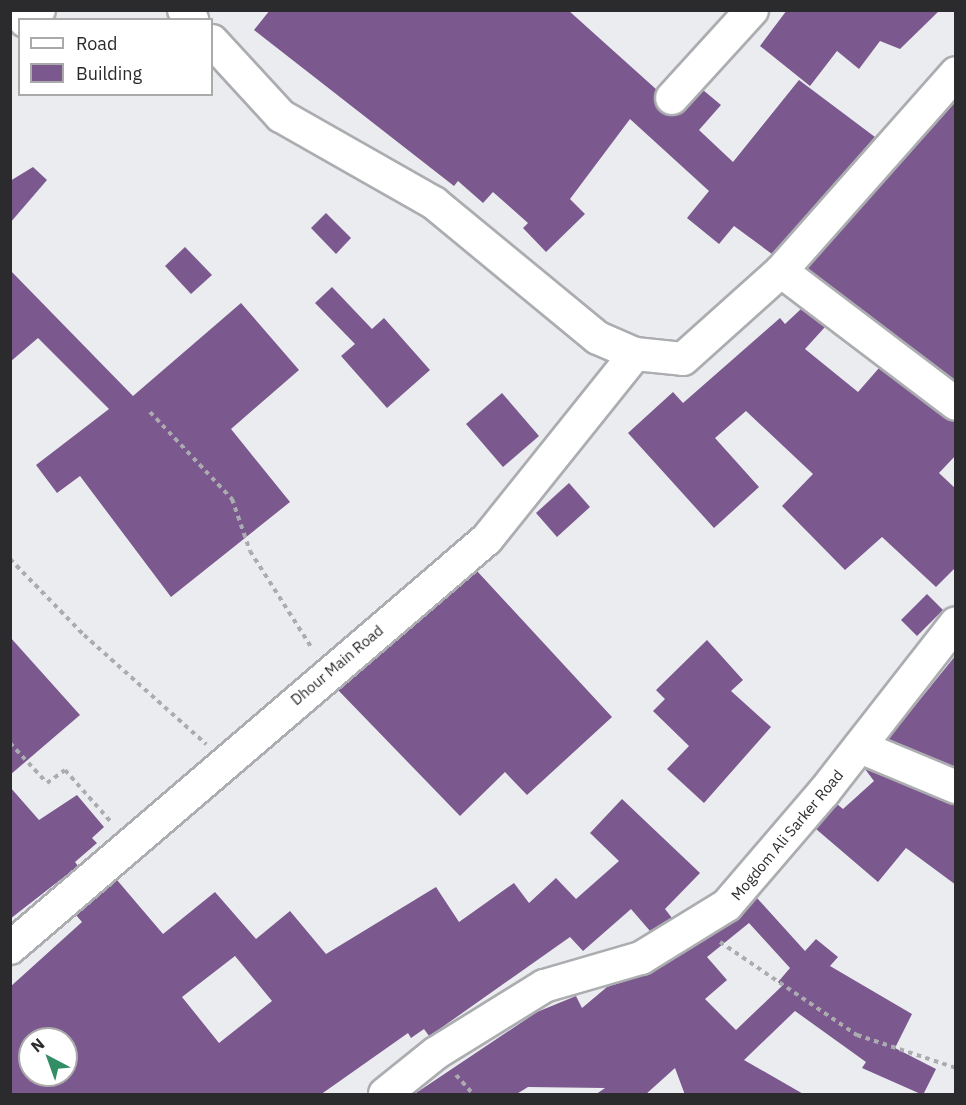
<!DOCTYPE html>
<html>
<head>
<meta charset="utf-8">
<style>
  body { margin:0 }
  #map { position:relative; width:966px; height:1105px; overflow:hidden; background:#ebecef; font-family:"IBM Plex Sans",sans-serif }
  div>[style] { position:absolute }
  .building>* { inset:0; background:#7b598f }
  .path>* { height:4px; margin-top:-2px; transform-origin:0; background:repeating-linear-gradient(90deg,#abacaf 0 4.5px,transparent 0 9px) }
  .roads { filter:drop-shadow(2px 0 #acadb0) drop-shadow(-2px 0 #acadb0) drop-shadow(0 2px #acadb0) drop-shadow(0 -2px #acadb0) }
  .minor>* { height:32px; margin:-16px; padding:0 16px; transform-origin:16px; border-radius:16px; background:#fff }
  .trunk>* { height:33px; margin:-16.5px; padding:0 16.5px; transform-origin:16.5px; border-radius:16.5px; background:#fff }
  span { translate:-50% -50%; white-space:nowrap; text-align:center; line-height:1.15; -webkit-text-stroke:6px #fff; paint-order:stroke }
  .street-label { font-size:15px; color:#2b2b2d }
  .frame { position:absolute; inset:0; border:12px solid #2b2b2d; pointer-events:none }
  .legend { position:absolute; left:18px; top:18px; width:195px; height:78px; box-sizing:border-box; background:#fff; border:2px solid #aaaaab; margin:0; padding:8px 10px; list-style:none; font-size:18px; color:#2b2b2d }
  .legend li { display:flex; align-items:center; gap:12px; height:30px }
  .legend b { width:30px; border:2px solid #aaaaab }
  .north { position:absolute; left:18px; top:1027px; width:60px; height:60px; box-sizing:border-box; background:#fff; border:2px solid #aaaaab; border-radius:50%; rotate:319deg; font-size:16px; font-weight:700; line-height:24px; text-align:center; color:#2b2b2d }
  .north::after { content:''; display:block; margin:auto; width:21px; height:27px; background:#318e65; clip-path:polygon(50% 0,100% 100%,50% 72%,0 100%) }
</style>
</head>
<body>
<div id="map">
  <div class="building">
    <div style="clip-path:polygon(270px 10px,568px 10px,657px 90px,660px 112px,678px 115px,703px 90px,721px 105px,699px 130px,733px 162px,799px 80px,875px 137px,772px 254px,734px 226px,719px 244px,687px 218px,709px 191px,630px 119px,570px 199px,585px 214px,546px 252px,523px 228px,528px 223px,493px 192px,483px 203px,458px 181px,454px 186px,254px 30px)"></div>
    <div style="clip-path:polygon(787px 10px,940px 10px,900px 49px,880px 41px,859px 69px,837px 51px,810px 86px,760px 46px)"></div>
    <div style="clip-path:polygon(956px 101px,956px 381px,807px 268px)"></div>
    <div style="clip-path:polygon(33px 167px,47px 180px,10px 223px,10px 181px)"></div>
    <div style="clip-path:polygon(326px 213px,351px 238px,336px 254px,311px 228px)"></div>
    <div style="clip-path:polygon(185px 247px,212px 275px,191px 294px,165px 266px)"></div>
    <div style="clip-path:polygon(10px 270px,133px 396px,241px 303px,299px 370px,231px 429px,290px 502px,171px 597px,80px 476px,57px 493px,36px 465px,109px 409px,38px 338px,10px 362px)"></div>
    <div style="clip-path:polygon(332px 287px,372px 329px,384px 318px,430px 370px,387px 408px,341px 356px,355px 344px,315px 303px)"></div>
    <div style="clip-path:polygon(801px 309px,825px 327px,805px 349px,858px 392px,879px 368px,956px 422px,956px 455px,939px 473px,956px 489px,956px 567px,936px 587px,882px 537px,845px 570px,782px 506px,813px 474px,746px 411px,715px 438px,759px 487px,714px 528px,628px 433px,673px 392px,683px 403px,780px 318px,785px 324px)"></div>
    <div style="clip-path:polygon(502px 393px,539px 436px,503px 467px,466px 424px)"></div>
    <div style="clip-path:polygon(569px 483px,590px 507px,557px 537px,536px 513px)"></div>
    <div style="clip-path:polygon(477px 571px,612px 717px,527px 795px,505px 772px,460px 816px,338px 690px)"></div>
    <div style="clip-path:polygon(927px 594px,943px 610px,917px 636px,901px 620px)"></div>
    <div style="clip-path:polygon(10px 637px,80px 715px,10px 775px)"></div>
    <div style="clip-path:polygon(707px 640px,743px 680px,731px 691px,771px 727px,704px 803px,667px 769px,689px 746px,653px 711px,665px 699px,656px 690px)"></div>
    <div style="clip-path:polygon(956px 655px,956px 767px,888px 739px)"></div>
    <div style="clip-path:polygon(865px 769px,956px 805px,956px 885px,906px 848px,878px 882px,816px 829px,837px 804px,843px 809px,874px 781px)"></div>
    <div style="clip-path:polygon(10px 787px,39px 820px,77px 795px,104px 827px,92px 838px,97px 843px,75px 862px,78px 866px,10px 919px)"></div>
    <div style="clip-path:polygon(evenodd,622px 799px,700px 873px,665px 909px,672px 918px,650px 931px,631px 909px,583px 951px,570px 937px,441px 1028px,429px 1036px,424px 1029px,411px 1038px,408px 1033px,320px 1095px,10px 1095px,10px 987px,82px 922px,76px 915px,117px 880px,163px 934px,215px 892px,256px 939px,290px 911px,326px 954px,436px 887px,459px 922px,514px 883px,529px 903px,556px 878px,576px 899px,619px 861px,590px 833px,622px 799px,235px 956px,272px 1001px,219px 1043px,182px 997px,235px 956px,622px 799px,30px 1039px,66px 1039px,66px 1075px,30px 1075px,30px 1039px)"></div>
    <div style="clip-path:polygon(evenodd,757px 898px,805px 951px,816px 939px,838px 957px,830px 966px,912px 1014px,895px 1048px,936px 1069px,923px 1095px,862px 1068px,866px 1062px,795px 1011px,744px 1060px,805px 1095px,685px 1095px,675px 1068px,645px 1095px,595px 1095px,605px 1088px,528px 1087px,515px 1095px,413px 1095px,537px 1012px,576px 996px,582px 1008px,607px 987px,650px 973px,736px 920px,757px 898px,749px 923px,790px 968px,778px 982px,782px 986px,736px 1030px,705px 999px,727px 980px,707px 957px,749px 923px)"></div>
  </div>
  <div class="path">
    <div style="left:150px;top:412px;width:120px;rotate:46.7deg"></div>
    <div style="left:232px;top:499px;width:55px;rotate:70.9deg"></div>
    <div style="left:250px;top:551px;width:117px;rotate:57.5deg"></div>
    <div style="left:10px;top:559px;width:106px;rotate:45.8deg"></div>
    <div style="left:84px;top:635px;width:164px;rotate:41.8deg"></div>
    <div style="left:10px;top:743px;width:54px;rotate:47.2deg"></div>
    <div style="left:47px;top:783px;width:22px;rotate:-36deg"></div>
    <div style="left:65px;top:770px;width:69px;rotate:48.5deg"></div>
    <div style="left:720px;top:942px;width:166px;rotate:34.2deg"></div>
    <div style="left:857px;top:1035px;width:104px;rotate:18.4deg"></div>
    <div style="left:456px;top:1075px;width:25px;rotate:48deg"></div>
  </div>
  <div class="roads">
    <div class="minor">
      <div style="left:184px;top:10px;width:13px;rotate:51deg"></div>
      <div style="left:212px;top:41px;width:102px;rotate:47.4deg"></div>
      <div style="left:281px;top:116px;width:176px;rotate:29.6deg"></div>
      <div style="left:434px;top:203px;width:212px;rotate:39.5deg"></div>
      <div style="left:598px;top:338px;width:40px;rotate:23.4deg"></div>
      <div style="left:635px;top:354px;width:48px;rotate:5.9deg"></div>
      <div style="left:683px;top:359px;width:132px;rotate:-41.9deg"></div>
      <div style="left:781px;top:271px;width:264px;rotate:-48.5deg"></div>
      <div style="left:672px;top:98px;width:119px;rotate:-47.7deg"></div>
      <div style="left:781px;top:271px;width:220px;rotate:37.2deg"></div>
      <div style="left:860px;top:747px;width:104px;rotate:22.6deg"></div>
      <div style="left:10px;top:948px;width:628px;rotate:-40.61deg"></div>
      <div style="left:487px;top:539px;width:237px;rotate:-51.3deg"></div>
      <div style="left:385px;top:1094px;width:65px;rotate:-38.8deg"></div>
      <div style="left:436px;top:1053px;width:127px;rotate:-31.8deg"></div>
      <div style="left:544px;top:986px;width:101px;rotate:-16.1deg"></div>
      <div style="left:641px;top:958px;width:101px;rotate:-31.6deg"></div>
      <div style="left:727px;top:905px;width:149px;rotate:-49.4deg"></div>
      <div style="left:824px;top:792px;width:214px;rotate:-52deg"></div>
    </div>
    <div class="trunk">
      <div style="left:25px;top:20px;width:16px;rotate:-38deg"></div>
    </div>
  </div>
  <div class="street-label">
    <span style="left:337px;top:665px;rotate:-40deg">Dhour Main Road</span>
    <span style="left:787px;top:835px;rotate:-50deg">Mogdom Ali Sarker Road</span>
  </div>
  <div class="frame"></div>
  <ul class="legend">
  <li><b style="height:8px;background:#fff"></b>Road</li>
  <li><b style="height:16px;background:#7b598f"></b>Building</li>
  </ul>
  <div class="north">N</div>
</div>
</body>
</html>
